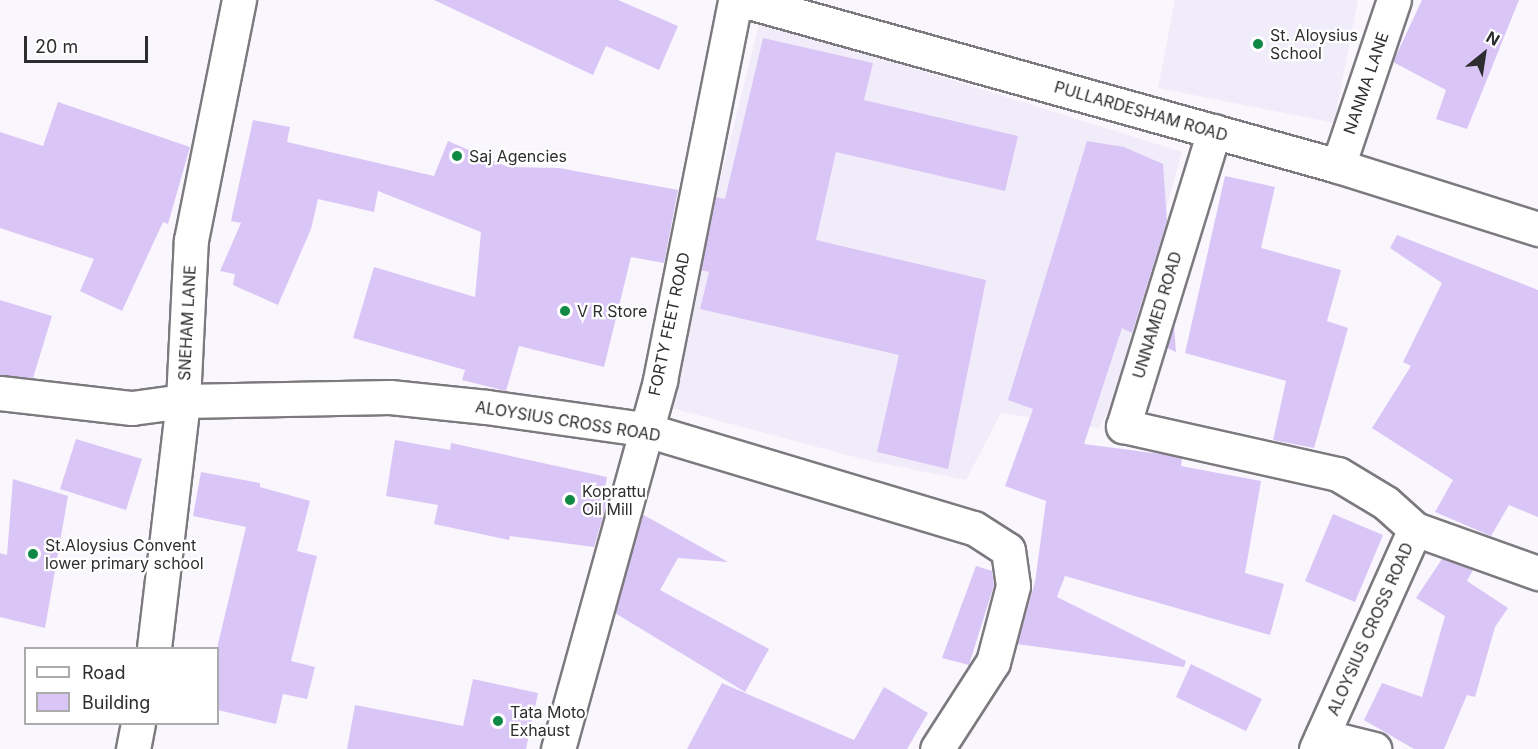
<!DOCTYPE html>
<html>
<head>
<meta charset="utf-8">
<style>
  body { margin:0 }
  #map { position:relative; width:1538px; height:749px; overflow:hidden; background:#f9f7fd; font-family:Inter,sans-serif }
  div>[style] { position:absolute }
  .built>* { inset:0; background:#f1ecf9 }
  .building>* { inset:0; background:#d9c6f7 }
  .roads { filter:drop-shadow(2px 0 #7c7a7f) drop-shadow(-2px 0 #7c7a7f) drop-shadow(0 2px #7c7a7f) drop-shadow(0 -2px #7c7a7f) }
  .street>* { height:33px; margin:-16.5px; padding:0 16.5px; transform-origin:16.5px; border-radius:16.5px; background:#fff }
  .secondary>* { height:33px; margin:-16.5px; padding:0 16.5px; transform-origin:16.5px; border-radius:16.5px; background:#fff }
  .dots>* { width:16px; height:16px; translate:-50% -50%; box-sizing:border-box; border:3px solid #fff; border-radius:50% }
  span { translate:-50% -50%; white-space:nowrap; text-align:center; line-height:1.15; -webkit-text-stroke:4.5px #fff; paint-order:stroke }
  .poi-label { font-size:16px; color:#2e2d2f }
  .left { translate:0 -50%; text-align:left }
  .street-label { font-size:16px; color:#2e2d2f }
  .legend { position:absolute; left:24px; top:647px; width:195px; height:78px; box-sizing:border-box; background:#fff; border:2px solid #ababac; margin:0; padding:8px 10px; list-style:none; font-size:18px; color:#2e2d2f }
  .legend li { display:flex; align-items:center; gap:12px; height:30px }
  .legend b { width:30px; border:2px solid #ababac }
  .north { position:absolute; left:1454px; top:24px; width:60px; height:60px; -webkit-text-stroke:4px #fff; paint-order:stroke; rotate:30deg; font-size:16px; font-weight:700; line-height:24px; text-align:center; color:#2e2d2f }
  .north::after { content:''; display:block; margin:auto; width:21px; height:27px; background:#2e2d2f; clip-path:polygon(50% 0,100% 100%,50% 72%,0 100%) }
  .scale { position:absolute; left:24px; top:36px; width:124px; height:27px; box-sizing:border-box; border:3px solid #2e2d2f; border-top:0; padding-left:8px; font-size:18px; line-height:21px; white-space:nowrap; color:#2e2d2f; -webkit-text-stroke:4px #fff; paint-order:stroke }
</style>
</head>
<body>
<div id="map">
  <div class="built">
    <div style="clip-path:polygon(1175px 0,1358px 0,1334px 123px,1158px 88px)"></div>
    <div style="clip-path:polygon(760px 20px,1182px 152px,1111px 407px,1099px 428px,1001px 413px,966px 480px,866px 460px,664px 406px)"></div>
  </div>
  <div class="building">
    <div style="clip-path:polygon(434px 0,618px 0,678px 26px,659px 70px,606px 46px,593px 75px)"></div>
    <div style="clip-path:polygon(1422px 0,1519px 0,1467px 129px,1436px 119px,1446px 90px,1393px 62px)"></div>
    <div style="clip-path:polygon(763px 38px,873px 63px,864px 100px,1018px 136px,1005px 191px,836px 152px,816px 240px,986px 280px,948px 469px,877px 452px,899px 355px,700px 309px,709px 272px,701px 270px,715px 197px,725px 199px)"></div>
    <div style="clip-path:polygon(58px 102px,190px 147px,168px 224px,163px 222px,122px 311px,80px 291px,94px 259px,0 228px,0 132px,43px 146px)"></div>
    <div style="clip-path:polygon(253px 120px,290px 127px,287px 142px,434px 176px,448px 141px,508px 167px,559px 168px,678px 190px,664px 263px,631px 257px,604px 367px,519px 346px,506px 391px,462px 380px,465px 370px,353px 338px,374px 267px,475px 297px,481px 232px,378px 191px,374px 212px,318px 199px,311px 229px,278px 305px,233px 285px,235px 274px,220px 271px,241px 223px,231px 221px)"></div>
    <div style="clip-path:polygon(1087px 141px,1124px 147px,1163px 164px,1167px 221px,1132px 333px,1122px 328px,1084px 444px,1168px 455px,1182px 458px,1181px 466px,1261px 481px,1245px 573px,1284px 584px,1270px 635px,1065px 576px,1057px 597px,1186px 661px,1184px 667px,1017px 644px,1035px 582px,1046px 501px,1005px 486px,1033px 409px,1008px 400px)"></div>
    <div style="clip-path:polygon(1225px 176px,1275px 187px,1261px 248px,1341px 270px,1327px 321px,1348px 328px,1314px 448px,1273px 440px,1286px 381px,1185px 353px)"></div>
    <div style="clip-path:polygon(1397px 235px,1538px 290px,1538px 517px,1509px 505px,1491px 536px,1435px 512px,1453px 480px,1372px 428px,1411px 366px,1403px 362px,1442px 283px,1390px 248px)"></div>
    <div style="clip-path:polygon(0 300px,52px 316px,33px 378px,0 375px)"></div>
    <div style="clip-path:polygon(1174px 325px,1176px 352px,1167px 348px)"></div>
    <div style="clip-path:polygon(76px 439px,142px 459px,126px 510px,60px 489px)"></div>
    <div style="clip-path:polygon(395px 440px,450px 450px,451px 443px,607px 477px,604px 493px,609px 496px,594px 547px,510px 536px,509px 540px,434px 524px,438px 505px,386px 496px)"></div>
    <div style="clip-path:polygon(201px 472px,260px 483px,260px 487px,310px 501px,297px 551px,317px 556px,291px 661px,315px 667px,307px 699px,283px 694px,276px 724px,218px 710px,218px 644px,246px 527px,193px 516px)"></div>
    <div style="clip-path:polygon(13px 479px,68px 496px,45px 628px,0 617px,0 553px,7px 555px)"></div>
    <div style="clip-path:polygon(642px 514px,728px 562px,678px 558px,660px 590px,769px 649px,745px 692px,615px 613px)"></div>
    <div style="clip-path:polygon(1333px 514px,1383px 535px,1355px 602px,1305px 581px)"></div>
    <div style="clip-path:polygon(1442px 559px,1473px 570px,1467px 581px,1508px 608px,1495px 627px,1475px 697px,1467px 695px,1444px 749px,1414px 749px,1364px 720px,1382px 683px,1422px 697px,1445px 616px,1416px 598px)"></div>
    <div style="clip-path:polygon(976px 566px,992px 571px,994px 585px,969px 665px,942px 658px)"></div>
    <div style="clip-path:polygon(1191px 664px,1262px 699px,1246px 731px,1176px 697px)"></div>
    <div style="clip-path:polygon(473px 679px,538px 693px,526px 749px,347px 749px,355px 705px,463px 726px)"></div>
    <div style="clip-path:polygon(722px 683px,854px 740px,884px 687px,928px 713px,907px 749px,687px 749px)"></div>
  </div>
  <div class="roads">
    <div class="street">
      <div style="left:742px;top:0;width:619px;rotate:15.56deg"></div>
      <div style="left:1338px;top:166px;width:210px;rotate:17.5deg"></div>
      <div style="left:1214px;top:131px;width:309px;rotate:107.1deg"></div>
      <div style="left:1123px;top:426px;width:220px;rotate:12.6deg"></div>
      <div style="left:1338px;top:474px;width:56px;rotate:31.1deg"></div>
      <div style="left:1386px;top:503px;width:39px;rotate:42deg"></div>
      <div style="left:1338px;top:166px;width:175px;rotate:-71.4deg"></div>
      <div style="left:0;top:393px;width:133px;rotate:6.5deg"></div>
      <div style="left:132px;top:408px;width:51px;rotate:-7.8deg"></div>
      <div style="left:183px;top:401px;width:207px;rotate:-1.1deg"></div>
      <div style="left:390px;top:397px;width:97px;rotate:5.9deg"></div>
      <div style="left:486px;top:407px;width:159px;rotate:8deg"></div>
      <div style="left:643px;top:429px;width:345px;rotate:16.7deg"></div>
      <div style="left:974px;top:528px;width:40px;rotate:32.9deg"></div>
      <div style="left:1008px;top:550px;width:36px;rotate:82deg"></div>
      <div style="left:1013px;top:586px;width:79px;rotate:104.7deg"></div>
      <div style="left:993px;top:662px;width:103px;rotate:122.8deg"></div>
      <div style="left:154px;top:648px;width:249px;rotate:-83.3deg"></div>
      <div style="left:183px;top:401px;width:161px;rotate:-87.2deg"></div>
      <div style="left:191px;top:240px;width:245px;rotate:-78.7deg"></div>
      <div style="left:1322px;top:736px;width:54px;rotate:14deg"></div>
      <div style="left:133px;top:749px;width:25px;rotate:-79deg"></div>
      <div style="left:1316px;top:749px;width:241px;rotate:-65.8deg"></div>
      <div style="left:1415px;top:529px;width:131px;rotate:19.7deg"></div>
    </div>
    <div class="secondary">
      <div style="left:558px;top:749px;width:383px;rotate:-74.5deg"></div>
      <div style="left:660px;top:380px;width:387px;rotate:-78.8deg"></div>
    </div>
  </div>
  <div class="dots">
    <div style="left:1258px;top:44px;background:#0f8944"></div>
    <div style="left:457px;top:156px;background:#0f8944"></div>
    <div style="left:565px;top:311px;background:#0f8944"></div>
    <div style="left:570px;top:500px;background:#0f8944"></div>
    <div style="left:33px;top:554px;background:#0f8944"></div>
    <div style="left:498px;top:721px;background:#0f8944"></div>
  </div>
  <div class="poi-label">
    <span class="left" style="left:1270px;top:44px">St. Aloysius<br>School</span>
    <span class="left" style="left:469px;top:156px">Saj Agencies</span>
    <span class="left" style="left:577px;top:311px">V R Store</span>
    <span class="left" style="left:582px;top:500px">Koprattu<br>Oil Mill</span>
    <span class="left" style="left:45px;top:554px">St.Aloysius Convent<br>lower primary school</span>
    <span class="left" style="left:510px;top:721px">Tata Moto<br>Exhaust</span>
  </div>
  <div class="street-label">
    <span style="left:1366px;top:83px;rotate:-71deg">NANMA LANE</span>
    <span style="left:1141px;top:111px;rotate:16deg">PULLARDESHAM ROAD</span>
    <span style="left:1157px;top:315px;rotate:-73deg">UNNAMED ROAD</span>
    <span style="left:187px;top:323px;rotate:-87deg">SNEHAM LANE</span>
    <span style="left:669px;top:324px;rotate:-78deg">FORTY FEET ROAD</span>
    <span style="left:568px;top:421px;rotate:9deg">ALOYSIUS CROSS ROAD</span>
    <span style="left:1370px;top:629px;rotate:-66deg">ALOYSIUS CROSS ROAD</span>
  </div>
  <ul class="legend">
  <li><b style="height:8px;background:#fff"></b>Road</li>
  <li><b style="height:16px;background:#d9c6f7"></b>Building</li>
  </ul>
  <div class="north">N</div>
  <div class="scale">20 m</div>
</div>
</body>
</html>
